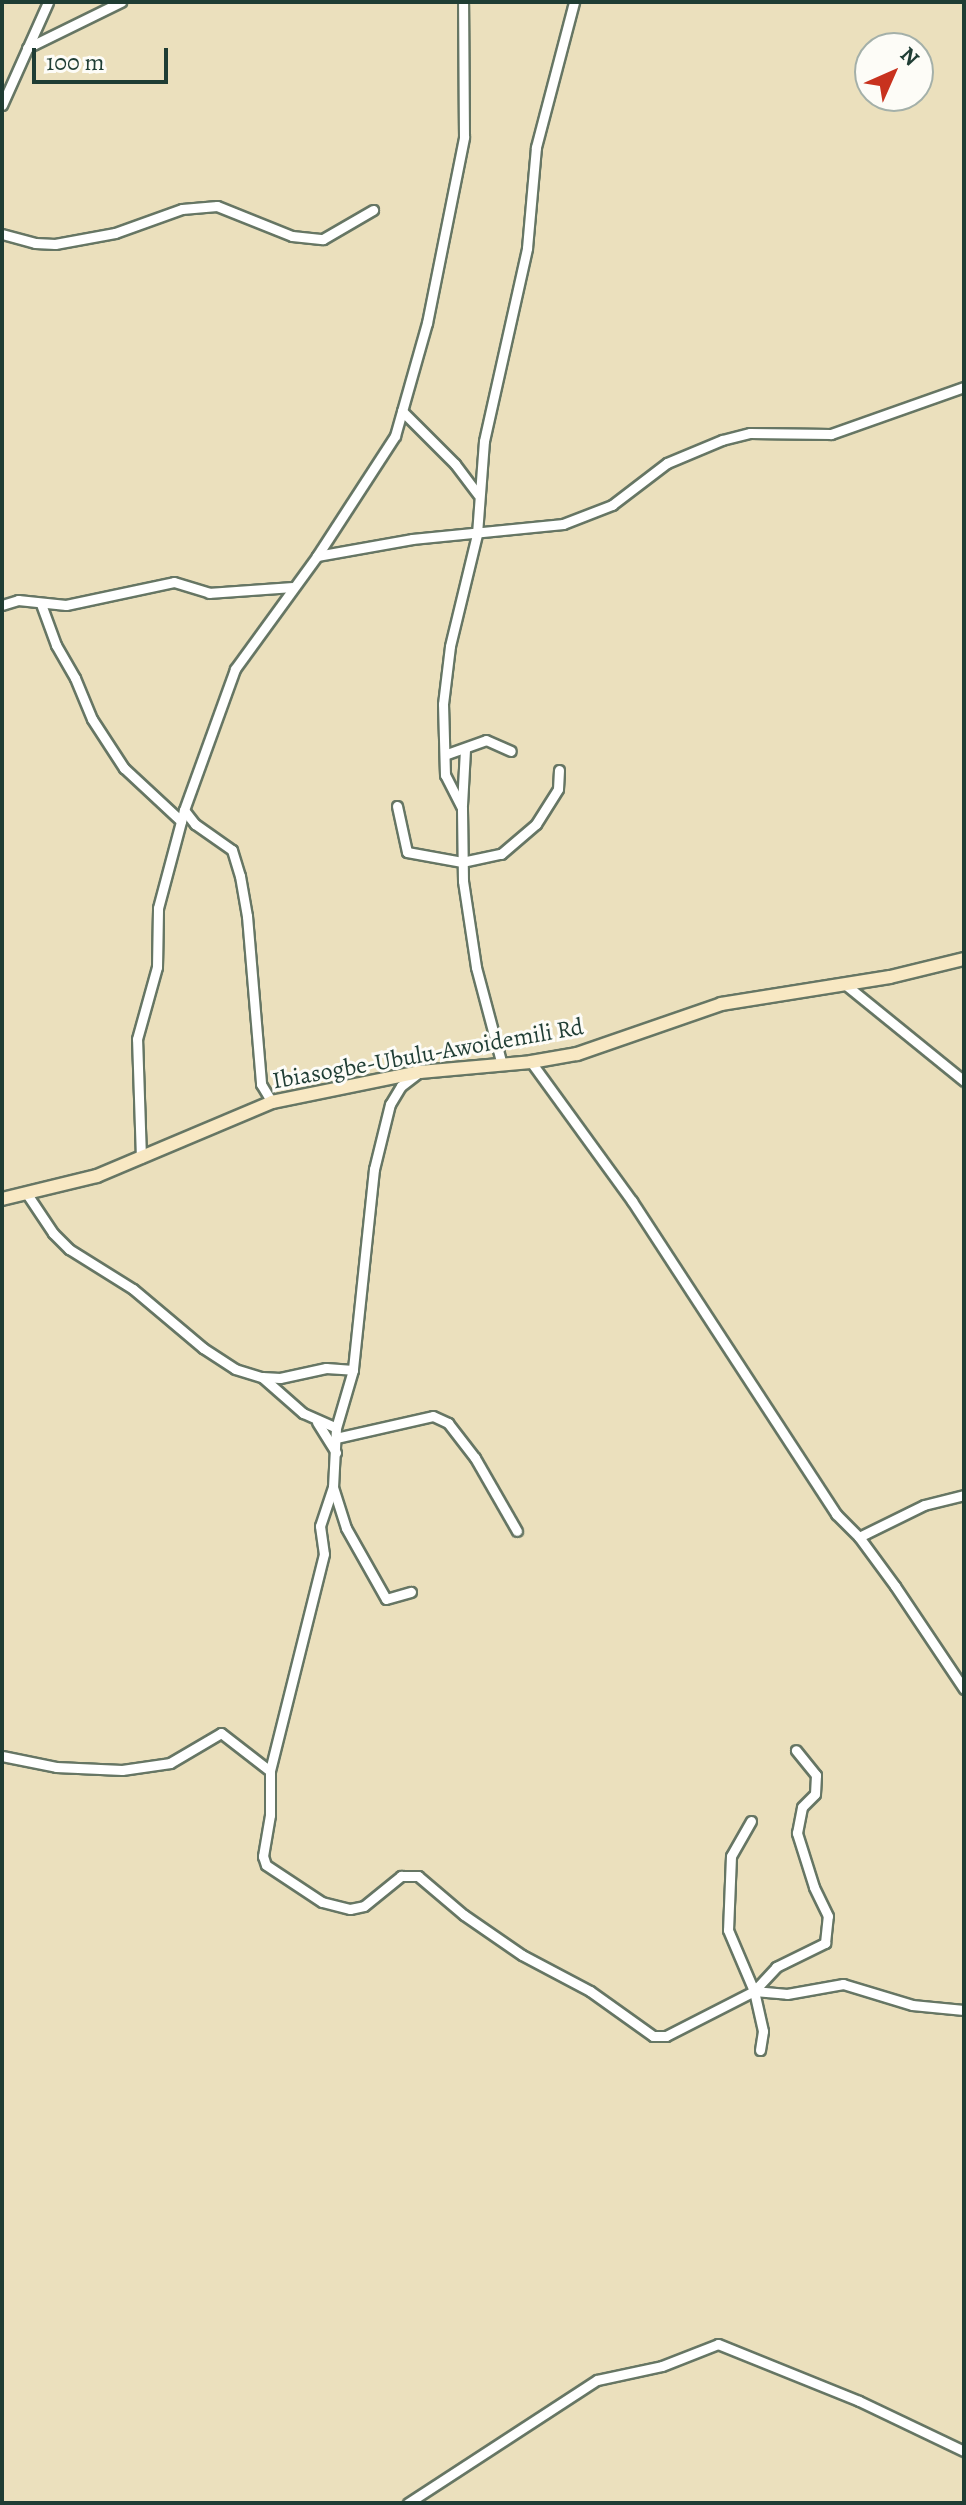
<!DOCTYPE html>
<html>
<head>
<meta charset="utf-8">
<style>
  body { margin:0 }
  #map { position:relative; width:966px; height:2505px; overflow:hidden; background:#ebe0bd; font-family:Alegreya,serif }
  div>[style] { position:absolute }
  .roads { filter:drop-shadow(2px 0 #667664) drop-shadow(-2px 0 #667664) drop-shadow(0 2px #667664) drop-shadow(0 -2px #667664) }
  .street>* { height:9px; margin:-4.5px; padding:0 4.5px; transform-origin:4.5px; border-radius:4.5px; background:#fff }
  .secondary>* { height:12px; margin:-6px; padding:0 6px; transform-origin:6px; border-radius:6px; background:#f8e8c3 }
  span { translate:-50% -50%; white-space:nowrap; text-align:center; line-height:1.15; -webkit-text-stroke:6px #fdfcf7; paint-order:stroke }
  .street-label { font-size:24px; color:#1f3d34 }
  .frame { position:absolute; inset:0; border:4px solid #1f3d34; pointer-events:none }
  .north { position:absolute; left:854px; top:32px; width:80px; height:80px; box-sizing:border-box; background:#fdfcf7; border:2px solid #a4b0a9; border-radius:50%; rotate:45deg; font-size:22px; font-weight:700; line-height:32px; text-align:center; color:#1f3d34 }
  .north::after { content:''; display:block; margin:auto; width:28px; height:36px; background:#c8321e; clip-path:polygon(50% 0,100% 100%,50% 72%,0 100%) }
  .scale { position:absolute; left:32px; top:48px; width:136px; height:36px; box-sizing:border-box; border:4px solid #1f3d34; border-top:0; padding-left:10px; font-size:24px; line-height:28px; white-space:nowrap; color:#1f3d34; -webkit-text-stroke:6px #fdfcf7; paint-order:stroke }
</style>
</head>
<body>
<div id="map">
  <div class="roads">
    <div class="street">
      <div style="left:27px;top:48px;width:105px;rotate:-26.1deg"></div>
      <div style="left:2px;top:105px;width:113px;rotate:-65.9deg"></div>
      <div style="left:2px;top:234px;width:34px;rotate:15deg"></div>
      <div style="left:35px;top:243px;width:20px;rotate:3deg"></div>
      <div style="left:55px;top:244px;width:61px;rotate:-10.4deg"></div>
      <div style="left:115px;top:233px;width:71px;rotate:-19.7deg"></div>
      <div style="left:182px;top:209px;width:35px;rotate:-5deg"></div>
      <div style="left:217px;top:206px;width:81px;rotate:21.8deg"></div>
      <div style="left:292px;top:236px;width:31px;rotate:6deg"></div>
      <div style="left:323px;top:239px;width:58px;rotate:-30.1deg"></div>
      <div style="left:402px;top:411px;width:75px;rotate:45deg"></div>
      <div style="left:455px;top:464px;width:38px;rotate:53deg"></div>
      <div style="left:317px;top:556px;width:97px;rotate:-10.1deg"></div>
      <div style="left:412px;top:539px;width:152px;rotate:-5.7deg"></div>
      <div style="left:563px;top:524px;width:53px;rotate:-21.2deg"></div>
      <div style="left:612px;top:505px;width:69px;rotate:-37.4deg"></div>
      <div style="left:667px;top:463px;width:60px;rotate:-22.7deg"></div>
      <div style="left:722px;top:440px;width:29px;rotate:-14deg"></div>
      <div style="left:750px;top:433px;width:81px;rotate:0.7deg"></div>
      <div style="left:831px;top:434px;width:141px;rotate:-19.5deg"></div>
      <div style="left:41px;top:604px;width:44px;rotate:69.9deg"></div>
      <div style="left:56px;top:645px;width:38px;rotate:60deg"></div>
      <div style="left:75px;top:678px;width:44px;rotate:67.5deg"></div>
      <div style="left:92px;top:719px;width:59px;rotate:56.9deg"></div>
      <div style="left:124px;top:768px;width:78px;rotate:42.9deg"></div>
      <div style="left:2px;top:605px;width:17px;rotate:-17deg"></div>
      <div style="left:18px;top:600px;width:48px;rotate:5.9deg"></div>
      <div style="left:66px;top:605px;width:110px;rotate:-12deg"></div>
      <div style="left:174px;top:582px;width:37px;rotate:17deg"></div>
      <div style="left:209px;top:593px;width:83px;rotate:-4.1deg"></div>
      <div style="left:447px;top:754px;width:41px;rotate:-19.7deg"></div>
      <div style="left:486px;top:740px;width:27px;rotate:24deg"></div>
      <div style="left:462px;top:805px;width:56px;rotate:-86.9deg"></div>
      <div style="left:397px;top:806px;width:47px;rotate:77.7deg"></div>
      <div style="left:407px;top:852px;width:56px;rotate:10.3deg"></div>
      <div style="left:462px;top:862px;width:40px;rotate:-12deg"></div>
      <div style="left:501px;top:854px;width:46px;rotate:-40.6deg"></div>
      <div style="left:536px;top:824px;width:41px;rotate:-57.8deg"></div>
      <div style="left:558px;top:789px;width:19px;rotate:-87deg"></div>
      <div style="left:184px;top:810px;width:18px;rotate:52deg"></div>
      <div style="left:195px;top:824px;width:45px;rotate:35.1deg"></div>
      <div style="left:232px;top:850px;width:27px;rotate:73deg"></div>
      <div style="left:240px;top:876px;width:41px;rotate:80.1deg"></div>
      <div style="left:247px;top:916px;width:169px;rotate:85.2deg"></div>
      <div style="left:261px;top:1084px;width:21px;rotate:59deg"></div>
      <div style="left:846px;top:985px;width:152px;rotate:39.1deg"></div>
      <div style="left:531px;top:1062px;width:172px;rotate:54deg"></div>
      <div style="left:632px;top:1201px;width:374px;rotate:56.9deg"></div>
      <div style="left:836px;top:1514px;width:33px;rotate:45deg"></div>
      <div style="left:859px;top:1537px;width:61px;rotate:53.7deg"></div>
      <div style="left:895px;top:1586px;width:124px;rotate:56.2deg"></div>
      <div style="left:502px;top:1065px;width:101px;rotate:-104.9deg"></div>
      <div style="left:476px;top:967px;width:87px;rotate:-98.6deg"></div>
      <div style="left:463px;top:881px;width:73px;rotate:-90.8deg"></div>
      <div style="left:462px;top:808px;width:37px;rotate:-117deg"></div>
      <div style="left:445px;top:775px;width:71px;rotate:-91.6deg"></div>
      <div style="left:443px;top:704px;width:58px;rotate:-83.1deg"></div>
      <div style="left:450px;top:646px;width:115px;rotate:-76.4deg"></div>
      <div style="left:477px;top:534px;width:93px;rotate:-85.7deg"></div>
      <div style="left:484px;top:441px;width:198px;rotate:-77.4deg"></div>
      <div style="left:527px;top:248px;width:101px;rotate:-84.9deg"></div>
      <div style="left:536px;top:147px;width:150px;rotate:-75.3deg"></div>
      <div style="left:417px;top:1074px;width:20px;rotate:143deg"></div>
      <div style="left:401px;top:1086px;width:21px;rotate:121deg"></div>
      <div style="left:390px;top:1104px;width:67px;rotate:103.8deg"></div>
      <div style="left:374px;top:1169px;width:202px;rotate:96deg"></div>
      <div style="left:353px;top:1370px;width:60px;rotate:106.3deg"></div>
      <div style="left:336px;top:1428px;width:59px;rotate:92.9deg"></div>
      <div style="left:333px;top:1487px;width:41px;rotate:108.4deg"></div>
      <div style="left:320px;top:1526px;width:28px;rotate:82deg"></div>
      <div style="left:324px;top:1554px;width:224px;rotate:104deg"></div>
      <div style="left:270px;top:1771px;width:44px;rotate:90deg"></div>
      <div style="left:270px;top:1815px;width:42px;rotate:99.7deg"></div>
      <div style="left:263px;top:1856px;width:9px;rotate:72deg"></div>
      <div style="left:266px;top:1865px;width:67px;rotate:33.5deg"></div>
      <div style="left:322px;top:1902px;width:29px;rotate:14deg"></div>
      <div style="left:350px;top:1909px;width:14px;rotate:-12deg"></div>
      <div style="left:364px;top:1906px;width:48px;rotate:-39deg"></div>
      <div style="left:401px;top:1876px;width:17px"></div>
      <div style="left:418px;top:1876px;width:60px;rotate:40.3deg"></div>
      <div style="left:464px;top:1915px;width:70px;rotate:34.6deg"></div>
      <div style="left:522px;top:1955px;width:77px;rotate:27.9deg"></div>
      <div style="left:590px;top:1991px;width:77px;rotate:35.5deg"></div>
      <div style="left:653px;top:2036px;width:13px"></div>
      <div style="left:666px;top:2036px;width:99px;rotate:-27.1deg"></div>
      <div style="left:754px;top:1991px;width:33px;rotate:5deg"></div>
      <div style="left:787px;top:1994px;width:57px;rotate:-10.1deg"></div>
      <div style="left:843px;top:1984px;width:72px;rotate:16.9deg"></div>
      <div style="left:912px;top:2005px;width:52px;rotate:5.5deg"></div>
      <div style="left:141px;top:1158px;width:119px;rotate:-91.9deg"></div>
      <div style="left:137px;top:1039px;width:75px;rotate:-74.5deg"></div>
      <div style="left:157px;top:967px;width:59px;rotate:-89deg"></div>
      <div style="left:158px;top:908px;width:101px;rotate:-75.1deg"></div>
      <div style="left:184px;top:810px;width:150px;rotate:-70.1deg"></div>
      <div style="left:235px;top:669px;width:140px;rotate:-54deg"></div>
      <div style="left:317px;top:556px;width:143px;rotate:-57deg"></div>
      <div style="left:395px;top:436px;width:117px;rotate:-74.2deg"></div>
      <div style="left:427px;top:323px;width:190px;rotate:-78.7deg"></div>
      <div style="left:464px;top:137px;width:135px;rotate:-90.4deg"></div>
      <div style="left:27px;top:1194px;width:47px;rotate:56.3deg"></div>
      <div style="left:53px;top:1233px;width:23px;rotate:45deg"></div>
      <div style="left:69px;top:1249px;width:75px;rotate:32deg"></div>
      <div style="left:133px;top:1289px;width:92px;rotate:40.1deg"></div>
      <div style="left:203px;top:1348px;width:38px;rotate:33deg"></div>
      <div style="left:235px;top:1369px;width:28px;rotate:17deg"></div>
      <div style="left:262px;top:1377px;width:18px;rotate:3deg"></div>
      <div style="left:280px;top:1378px;width:47px;rotate:-12.3deg"></div>
      <div style="left:326px;top:1368px;width:27px;rotate:4deg"></div>
      <div style="left:262px;top:1377px;width:55px;rotate:41.3deg"></div>
      <div style="left:303px;top:1413px;width:36px;rotate:24deg"></div>
      <div style="left:317px;top:1422px;width:36px;rotate:58deg"></div>
      <div style="left:336px;top:1438px;width:99px;rotate:-12.8deg"></div>
      <div style="left:433px;top:1416px;width:17px;rotate:25deg"></div>
      <div style="left:448px;top:1423px;width:44px;rotate:52.4deg"></div>
      <div style="left:475px;top:1458px;width:84px;rotate:60.1deg"></div>
      <div style="left:333px;top:1487px;width:43px;rotate:72.4deg"></div>
      <div style="left:346px;top:1528px;width:81px;rotate:60.6deg"></div>
      <div style="left:386px;top:1599px;width:26px;rotate:-16deg"></div>
      <div style="left:859px;top:1537px;width:72px;rotate:-26.2deg"></div>
      <div style="left:924px;top:1505px;width:41px;rotate:-14deg"></div>
      <div style="left:2px;top:1756px;width:55px;rotate:11.5deg"></div>
      <div style="left:56px;top:1767px;width:66px;rotate:2.6deg"></div>
      <div style="left:122px;top:1770px;width:49px;rotate:-8.3deg"></div>
      <div style="left:170px;top:1763px;width:59px;rotate:-30.5deg"></div>
      <div style="left:221px;top:1733px;width:62px;rotate:37.8deg"></div>
      <div style="left:751px;top:1821px;width:40px;rotate:119.7deg"></div>
      <div style="left:731px;top:1856px;width:74px;rotate:92.3deg"></div>
      <div style="left:728px;top:1930px;width:66px;rotate:66.9deg"></div>
      <div style="left:760px;top:2050px;width:19px;rotate:-81deg"></div>
      <div style="left:763px;top:2031px;width:41px;rotate:-102.7deg"></div>
      <div style="left:754px;top:1991px;width:33px;rotate:-47deg"></div>
      <div style="left:776px;top:1967px;width:55px;rotate:-26.1deg"></div>
      <div style="left:825px;top:1943px;width:27px;rotate:-84deg"></div>
      <div style="left:828px;top:1916px;width:32px;rotate:-116deg"></div>
      <div style="left:814px;top:1887px;width:57px;rotate:-107.5deg"></div>
      <div style="left:797px;top:1833px;width:26px;rotate:-79deg"></div>
      <div style="left:802px;top:1807px;width:18px;rotate:-45deg"></div>
      <div style="left:815px;top:1794px;width:19px;rotate:-87deg"></div>
      <div style="left:816px;top:1775px;width:32px;rotate:-129deg"></div>
      <div style="left:408px;top:2503px;width:225px;rotate:-33.1deg"></div>
      <div style="left:597px;top:2380px;width:66px;rotate:-12.2deg"></div>
      <div style="left:662px;top:2366px;width:60px;rotate:-21.4deg"></div>
      <div style="left:718px;top:2344px;width:152px;rotate:22deg"></div>
      <div style="left:859px;top:2401px;width:116px;rotate:25.5deg"></div>
    </div>
    <div class="secondary">
      <div style="left:2px;top:1199px;width:98px;rotate:-13.6deg"></div>
      <div style="left:97px;top:1176px;width:190px;rotate:-22.9deg"></div>
      <div style="left:272px;top:1102px;width:151px;rotate:-11.5deg"></div>
      <div style="left:420px;top:1072px;width:111px;rotate:-5.1deg"></div>
      <div style="left:531px;top:1062px;width:47px;rotate:-9.9deg"></div>
      <div style="left:577px;top:1054px;width:152px;rotate:-19.1deg"></div>
      <div style="left:721px;top:1004px;width:171px;rotate:-9.1deg"></div>
      <div style="left:890px;top:977px;width:76px;rotate:-13.7deg"></div>
    </div>
  </div>
  <div class="street-label">
    <span style="left:428px;top:1054px;rotate:-10deg">Ibiasogbe-Ubulu-Awoidemili Rd</span>
  </div>
  <div class="frame"></div>
  <div class="north">N</div>
  <div class="scale">100 m</div>
</div>
</body>
</html>
